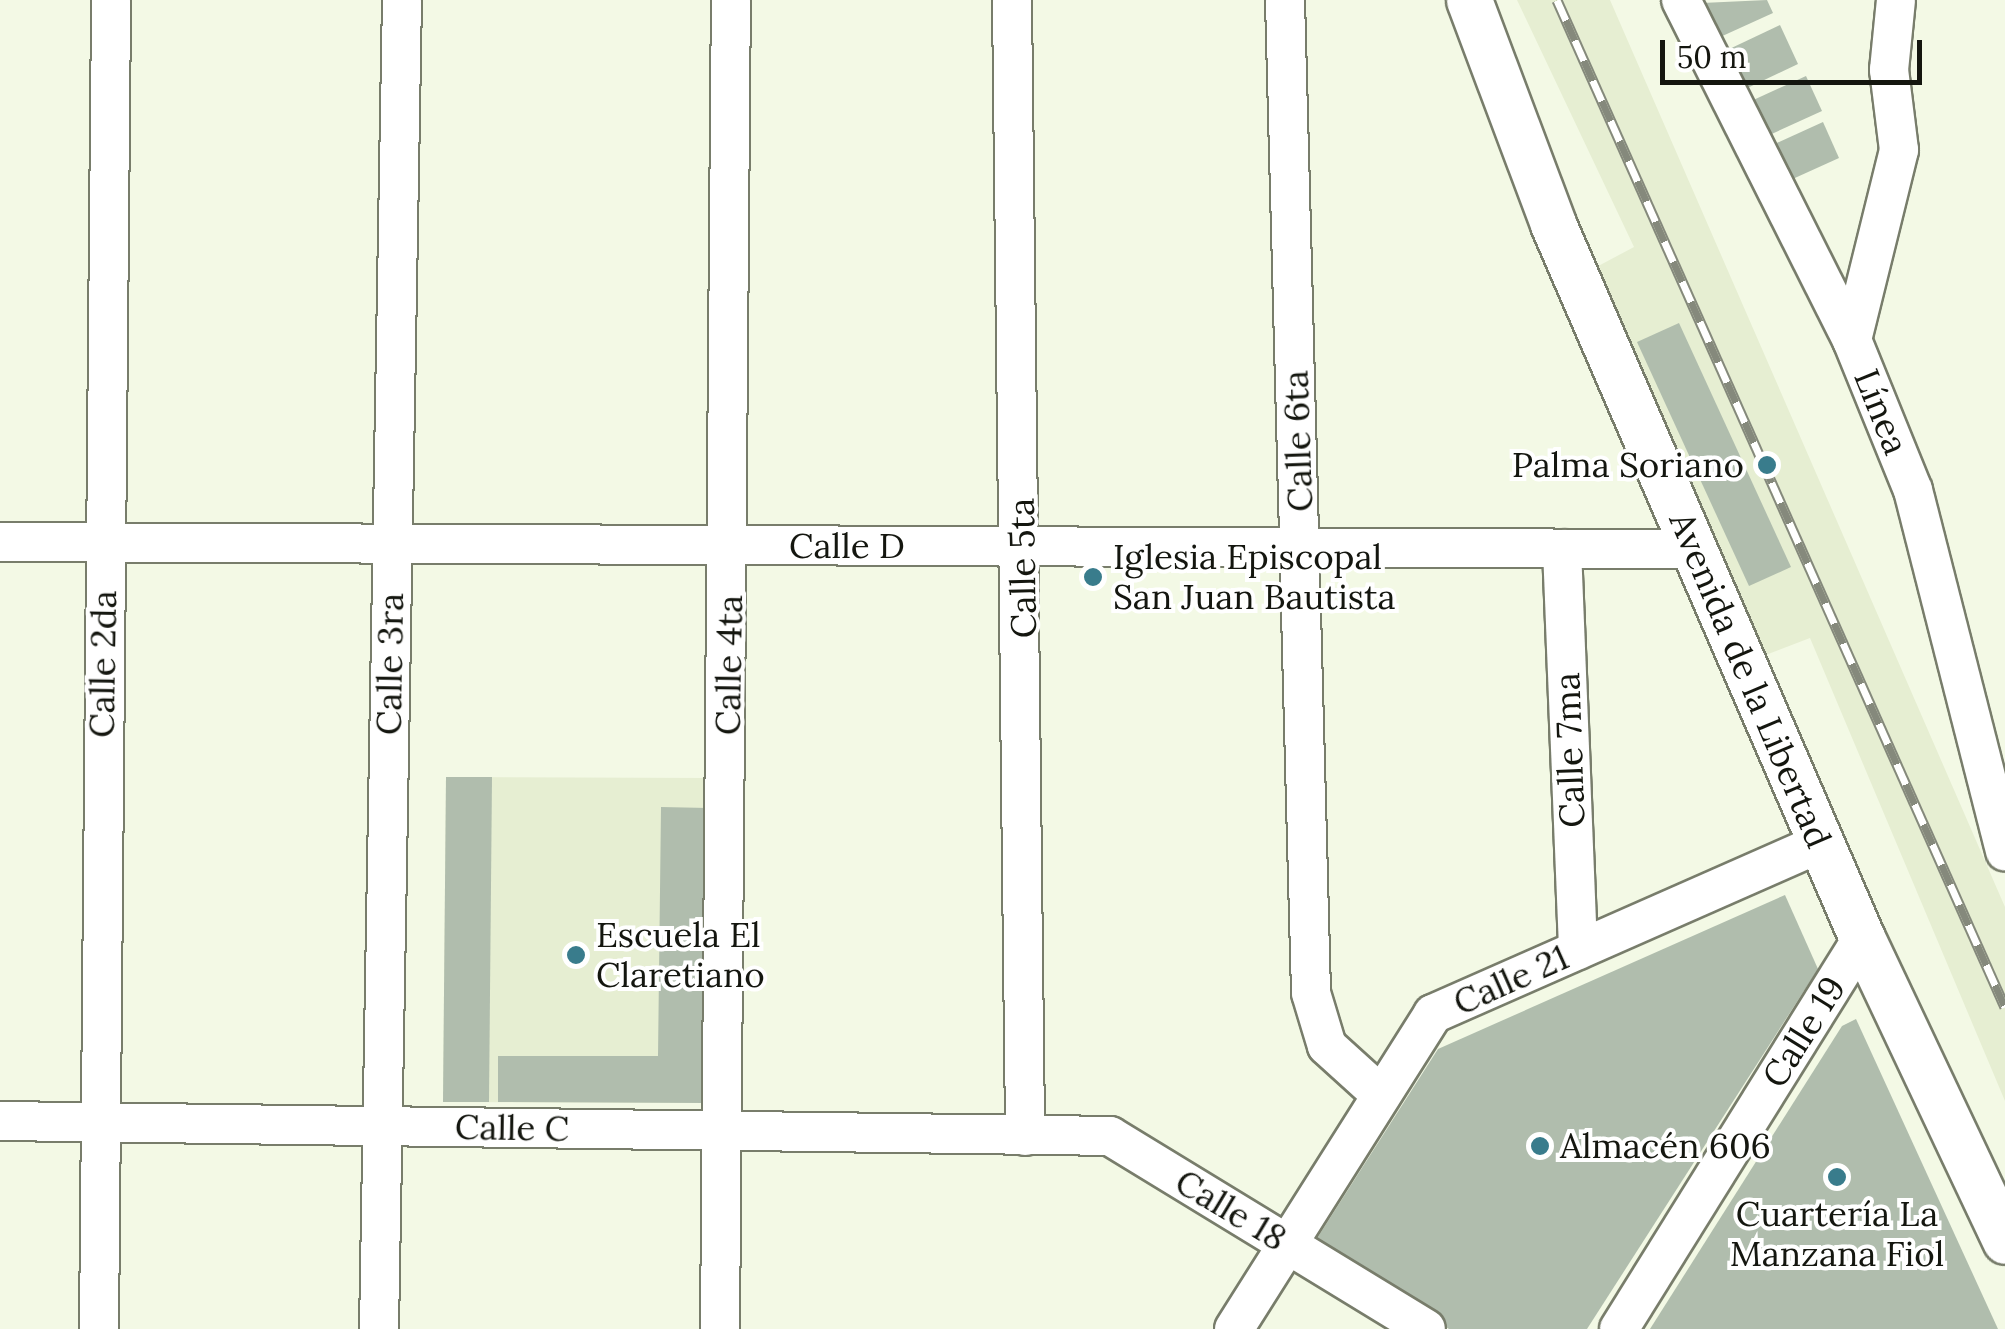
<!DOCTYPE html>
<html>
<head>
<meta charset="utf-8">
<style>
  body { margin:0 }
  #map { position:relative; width:2005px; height:1329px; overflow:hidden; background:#f3f9e5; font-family:Lora,serif }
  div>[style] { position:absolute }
  .built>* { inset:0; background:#e6eed2 }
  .building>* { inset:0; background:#b0bdad }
  .roads { filter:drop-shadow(2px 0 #787d6b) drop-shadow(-2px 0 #787d6b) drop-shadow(0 2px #787d6b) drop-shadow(0 -2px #787d6b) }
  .minor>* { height:38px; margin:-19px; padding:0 19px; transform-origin:19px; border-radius:19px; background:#fff }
  .major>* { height:45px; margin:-22.5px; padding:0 22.5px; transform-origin:22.5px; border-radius:22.5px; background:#fff }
  .rail>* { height:11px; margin-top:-5.5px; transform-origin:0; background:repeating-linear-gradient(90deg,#fff 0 22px,#85897c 0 44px); box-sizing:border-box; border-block:2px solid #85897c }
  .dots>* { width:28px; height:28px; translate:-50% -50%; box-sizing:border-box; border:5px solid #fff; border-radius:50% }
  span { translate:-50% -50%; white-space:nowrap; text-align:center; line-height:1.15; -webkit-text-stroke:8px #fff; paint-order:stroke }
  .street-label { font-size:35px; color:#14160f }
  .poi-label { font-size:35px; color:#14160f }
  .right { translate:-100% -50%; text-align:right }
  .left { translate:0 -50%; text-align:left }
  .scale { position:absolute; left:1660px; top:40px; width:262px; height:45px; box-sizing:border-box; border:5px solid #14160f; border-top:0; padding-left:12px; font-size:30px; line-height:35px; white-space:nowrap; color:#14160f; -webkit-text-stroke:8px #fff; paint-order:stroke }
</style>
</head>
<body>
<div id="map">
  <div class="built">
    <div style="clip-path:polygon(1517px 0,1610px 0,2005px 907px,2005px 1101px,1810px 638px,1763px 656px,1587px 272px,1634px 247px)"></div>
    <div style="clip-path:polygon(446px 777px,708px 778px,705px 1103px,443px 1102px)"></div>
  </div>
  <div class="building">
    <div style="clip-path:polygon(1767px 0,1773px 13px,1718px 38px,1702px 3px)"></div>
    <div style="clip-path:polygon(1780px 25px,1798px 64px,1741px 91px,1723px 52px)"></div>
    <div style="clip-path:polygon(1806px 76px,1822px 111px,1765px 137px,1749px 102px)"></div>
    <div style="clip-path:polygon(1823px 122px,1839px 158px,1786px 182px,1770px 146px)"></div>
    <div style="clip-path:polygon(1679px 323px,1791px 567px,1749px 586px,1637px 342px)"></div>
    <div style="clip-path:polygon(446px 777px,492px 777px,489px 1102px,443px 1102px)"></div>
    <div style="clip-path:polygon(661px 807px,708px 808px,705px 1103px,498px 1102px,498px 1056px,658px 1056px)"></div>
    <div style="clip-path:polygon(1785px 895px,1818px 969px,1587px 1329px,1449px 1329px,1314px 1243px,1438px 1049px)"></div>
    <div style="clip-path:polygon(1856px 1019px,1998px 1329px,1650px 1329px,1842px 1026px)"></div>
  </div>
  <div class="roads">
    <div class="minor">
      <div style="left:1012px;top:0;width:1136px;rotate:89.34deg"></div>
      <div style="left:1285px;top:0;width:993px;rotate:88.5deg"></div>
      <div style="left:1311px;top:993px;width:55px;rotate:73.2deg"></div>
      <div style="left:1327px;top:1046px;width:73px;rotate:42.2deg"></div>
      <div style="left:1681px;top:0;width:381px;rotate:63.3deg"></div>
      <div style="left:1852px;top:340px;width:162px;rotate:67.9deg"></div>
      <div style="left:1913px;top:490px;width:373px;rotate:75.7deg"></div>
      <div style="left:1852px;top:340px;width:196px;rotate:-76.1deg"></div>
      <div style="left:1899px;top:150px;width:81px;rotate:-97.1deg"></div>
      <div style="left:1889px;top:70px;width:70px;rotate:-84.3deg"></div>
      <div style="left:0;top:542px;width:1695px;rotate:0.24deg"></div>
      <div style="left:1562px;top:549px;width:401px;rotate:87.7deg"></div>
      <div style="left:0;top:1121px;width:1110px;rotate:0.77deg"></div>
      <div style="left:1110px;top:1136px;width:370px;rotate:31.4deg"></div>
      <div style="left:99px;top:1329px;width:1329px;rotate:-89.48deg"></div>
      <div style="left:379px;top:1329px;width:1329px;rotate:-89.01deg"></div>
      <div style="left:720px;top:1329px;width:1329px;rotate:-89.53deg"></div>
      <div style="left:1234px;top:1329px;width:373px;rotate:-57.7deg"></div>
      <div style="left:1433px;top:1014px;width:423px;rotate:-23.8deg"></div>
      <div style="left:1619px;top:1329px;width:460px;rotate:-58.1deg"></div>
    </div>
    <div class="major">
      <div style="left:1469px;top:0;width:239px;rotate:69.4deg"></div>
      <div style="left:1553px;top:224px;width:778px;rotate:66.6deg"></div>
      <div style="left:1862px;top:938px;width:335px;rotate:64.7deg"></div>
    </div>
  </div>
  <div class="rail">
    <div style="left:1557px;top:0;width:1102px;rotate:66.02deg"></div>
  </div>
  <div class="dots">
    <div style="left:1767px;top:465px;background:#397c8c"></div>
    <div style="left:1093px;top:577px;background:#397c8c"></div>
    <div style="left:576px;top:955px;background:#397c8c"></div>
    <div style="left:1540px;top:1146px;background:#397c8c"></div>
    <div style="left:1837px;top:1177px;background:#397c8c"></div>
  </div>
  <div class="street-label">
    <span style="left:1881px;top:412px;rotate:68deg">Línea</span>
    <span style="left:1298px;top:441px;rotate:-92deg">Calle 6ta</span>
    <span style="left:847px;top:546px">Calle D</span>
    <span style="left:1023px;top:568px;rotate:-91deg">Calle 5ta</span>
    <span style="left:103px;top:664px;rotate:-89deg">Calle 2da</span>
    <span style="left:390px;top:664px;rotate:-89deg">Calle 3ra</span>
    <span style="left:729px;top:665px;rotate:-89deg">Calle 4ta</span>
    <span style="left:1750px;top:680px;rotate:67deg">Avenida de la Libertad</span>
    <span style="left:1570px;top:750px;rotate:-92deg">Calle 7ma</span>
    <span style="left:1511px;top:980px;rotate:-24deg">Calle 21</span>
    <span style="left:1804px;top:1032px;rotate:-58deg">Calle 19</span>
    <span style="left:512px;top:1128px;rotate:1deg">Calle C</span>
    <span style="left:1231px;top:1210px;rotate:31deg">Calle 18</span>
  </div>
  <div class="poi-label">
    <span class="right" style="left:1744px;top:465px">Palma Soriano</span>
    <span class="left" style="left:1113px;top:577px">Iglesia Episcopal<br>San Juan Bautista</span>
    <span class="left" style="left:596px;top:955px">Escuela El<br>Claretiano</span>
    <span class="left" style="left:1560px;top:1146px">Almacén 606</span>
    <span style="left:1837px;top:1234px">Cuartería La<br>Manzana Fiol</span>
  </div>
  <div class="scale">50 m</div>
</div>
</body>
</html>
